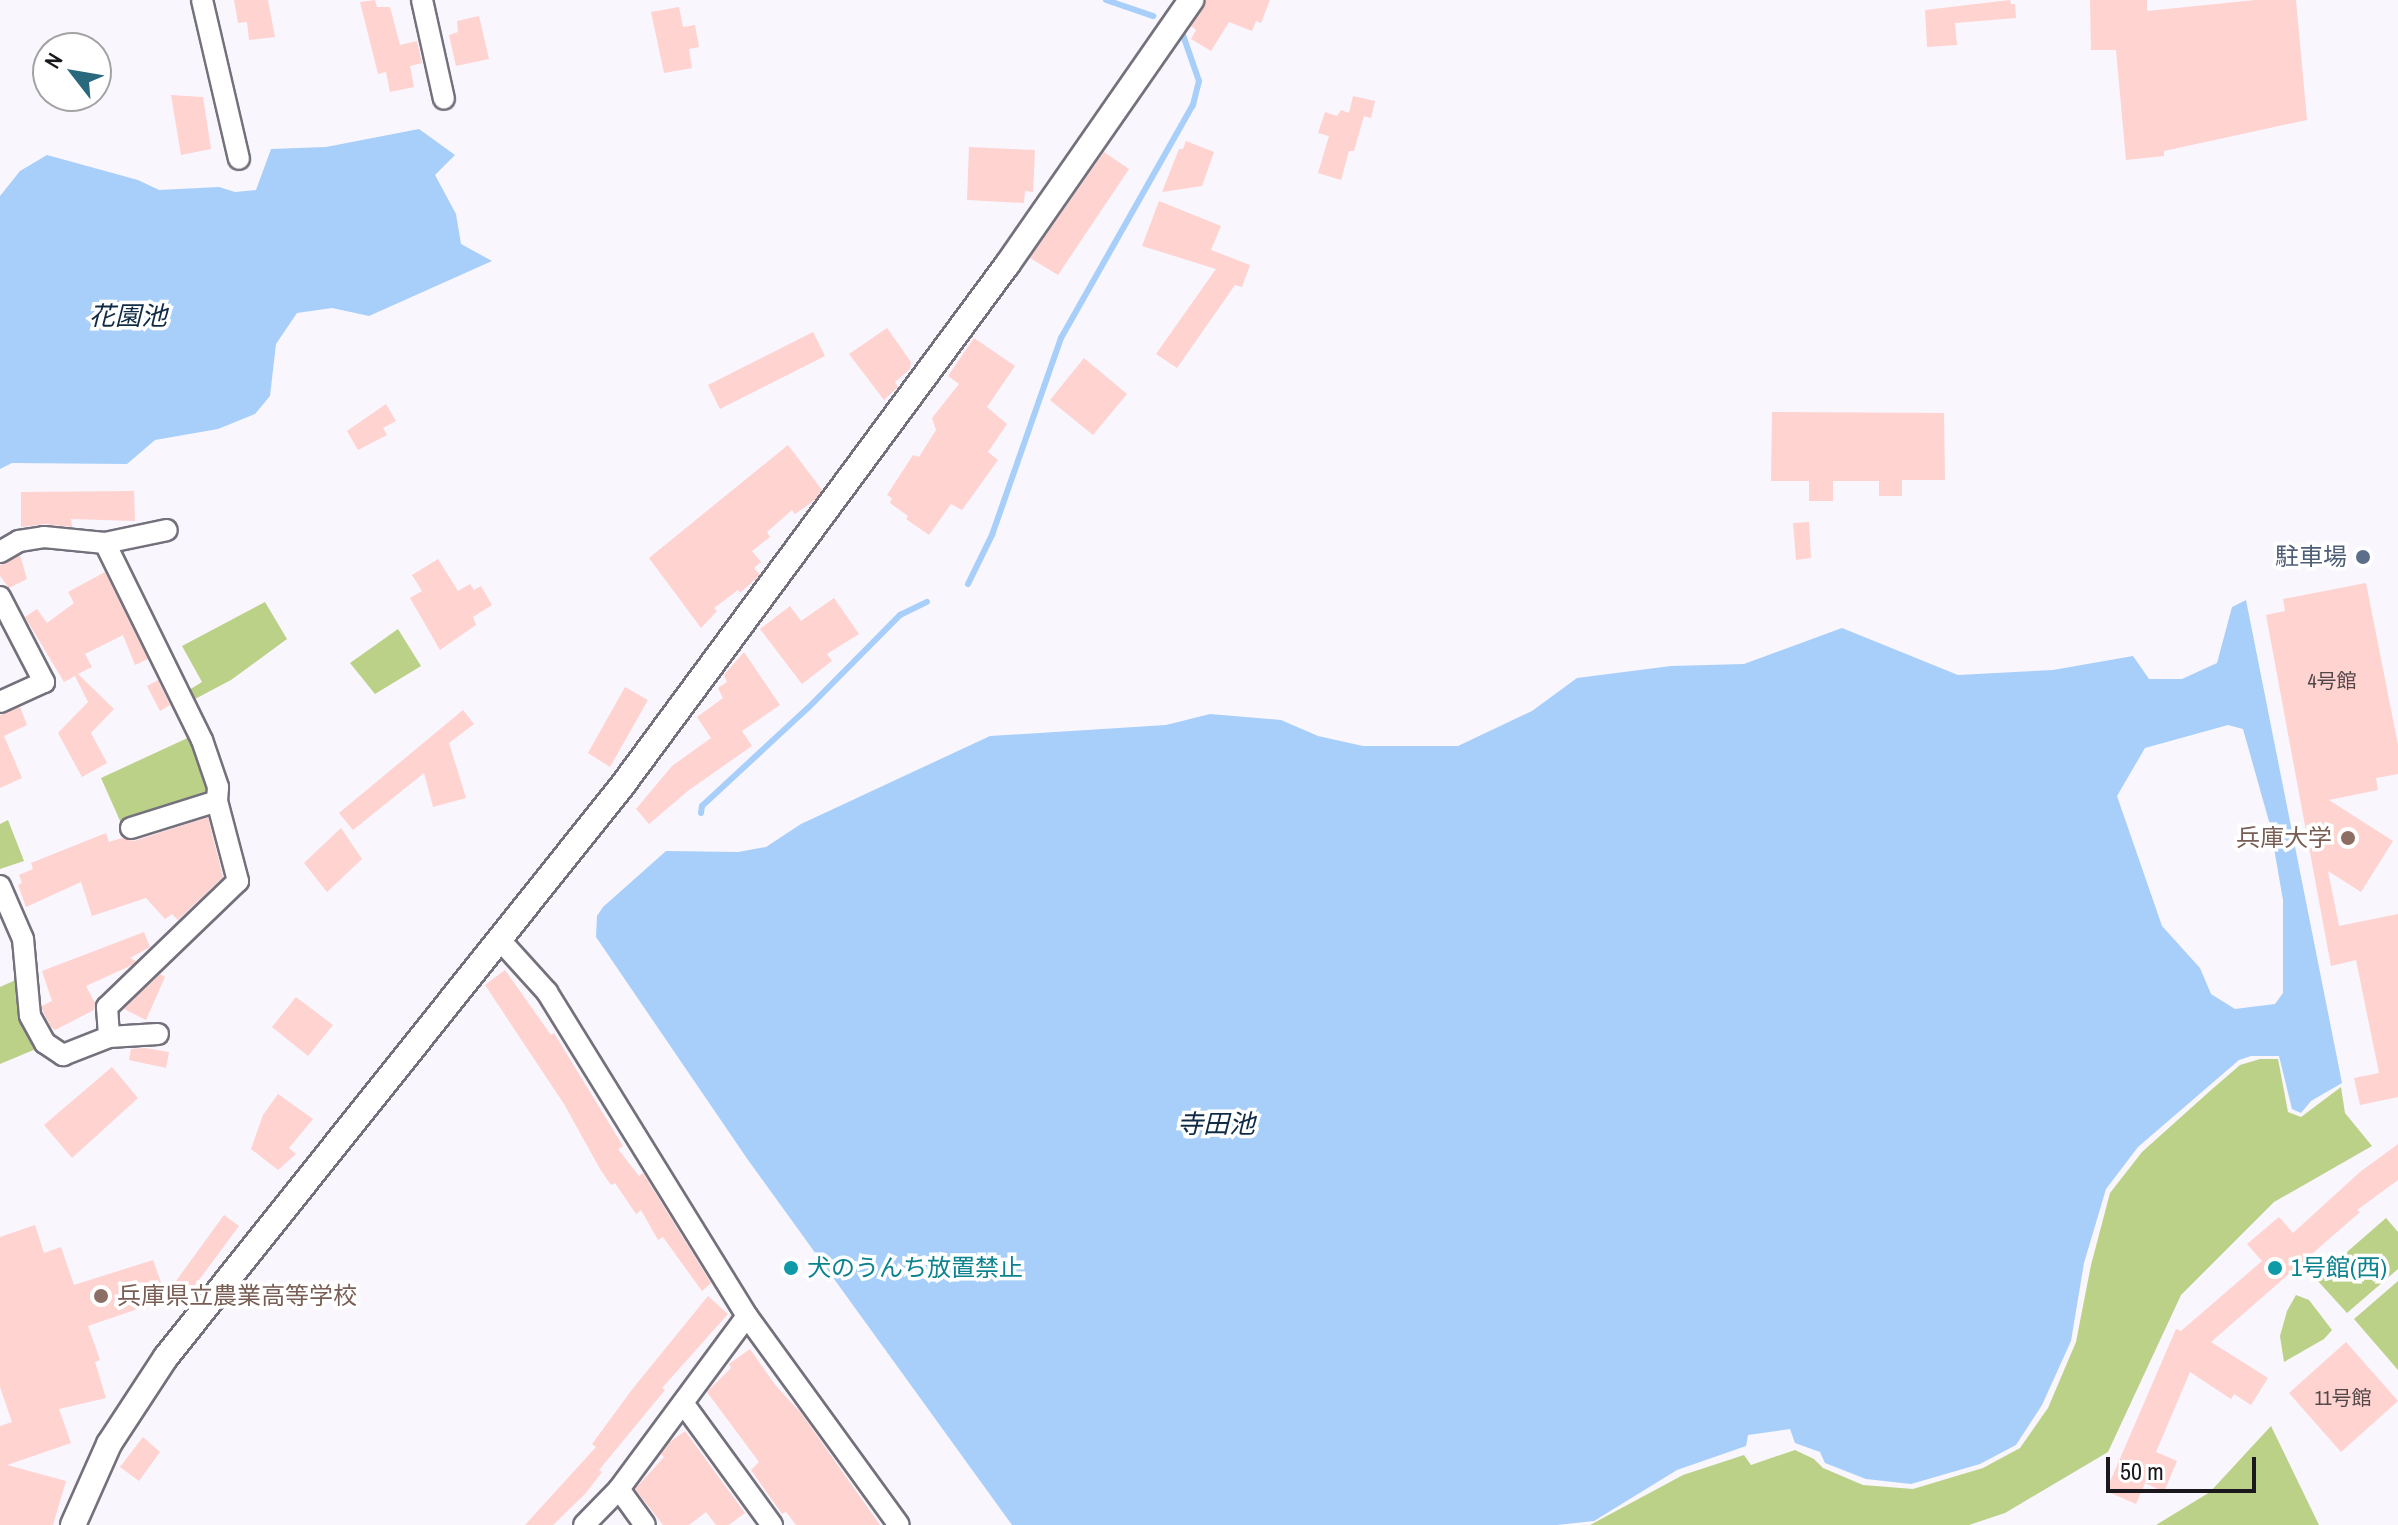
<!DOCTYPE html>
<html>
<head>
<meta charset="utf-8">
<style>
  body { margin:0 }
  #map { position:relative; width:2398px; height:1525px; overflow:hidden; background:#f9f6fe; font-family:"Archivo Narrow","Noto Sans JP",sans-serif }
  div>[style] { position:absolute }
  .green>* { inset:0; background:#bbd188 }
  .water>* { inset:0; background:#a8cff9 }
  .stream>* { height:6px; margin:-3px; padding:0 3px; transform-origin:3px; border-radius:3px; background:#a8cff9 }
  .building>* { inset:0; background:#fed3d0 }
  .roads { filter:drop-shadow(2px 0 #74717c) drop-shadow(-2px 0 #74717c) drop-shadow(0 2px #74717c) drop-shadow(0 -2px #74717c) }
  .minor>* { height:20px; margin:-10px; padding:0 10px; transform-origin:10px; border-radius:10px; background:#fff }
  .tertiary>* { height:24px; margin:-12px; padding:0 12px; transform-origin:12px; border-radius:12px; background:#fff }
  .dots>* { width:22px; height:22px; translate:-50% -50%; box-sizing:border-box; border:4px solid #fff; border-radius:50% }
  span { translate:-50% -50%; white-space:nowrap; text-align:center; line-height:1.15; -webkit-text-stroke:7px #fff; paint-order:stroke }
  .number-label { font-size:20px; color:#53474a }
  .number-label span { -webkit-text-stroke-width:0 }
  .service-label { font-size:24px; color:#4e5e75 }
  .right { translate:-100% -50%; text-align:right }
  .education-label { font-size:24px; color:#785e54 }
  .left { translate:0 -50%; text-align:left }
  .culture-label { font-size:24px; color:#0d838f }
  .water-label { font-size:26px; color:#0f2b46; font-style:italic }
  .north { position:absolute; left:32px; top:32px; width:80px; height:80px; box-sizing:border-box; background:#fff; border:2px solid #a3a3a5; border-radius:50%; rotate:301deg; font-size:22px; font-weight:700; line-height:32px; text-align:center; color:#1a181d }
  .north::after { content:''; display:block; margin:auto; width:28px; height:36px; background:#29687d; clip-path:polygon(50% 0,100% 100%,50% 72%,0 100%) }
  .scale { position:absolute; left:2106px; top:1457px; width:150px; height:36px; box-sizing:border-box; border:4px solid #1a181d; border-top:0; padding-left:10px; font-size:24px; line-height:28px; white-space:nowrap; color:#1a181d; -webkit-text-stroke:6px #fff; paint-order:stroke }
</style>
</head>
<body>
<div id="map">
  <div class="green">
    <div style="clip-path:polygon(265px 602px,287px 639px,231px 680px,193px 700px,189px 690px,202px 682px,182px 646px)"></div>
    <div style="clip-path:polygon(398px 629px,421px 666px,375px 694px,350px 663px)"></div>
    <div style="clip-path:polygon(194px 735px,213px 793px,121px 823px,101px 778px)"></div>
    <div style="clip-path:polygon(8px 820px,24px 861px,0 869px,0 824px)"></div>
    <div style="clip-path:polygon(20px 978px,43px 1046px,0 1064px,0 987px)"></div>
    <div style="clip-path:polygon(2260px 1059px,2278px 1059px,2288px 1112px,2301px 1117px,2341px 1087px,2345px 1113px,2372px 1146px,2274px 1202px,2181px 1295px,2108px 1452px,2005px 1513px,1969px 1525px,1590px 1525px,1683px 1475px,1744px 1455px,1751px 1465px,1795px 1450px,1814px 1459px,1823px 1468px,1863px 1485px,1913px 1489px,1983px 1468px,2020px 1448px,2048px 1408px,2076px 1342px,2091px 1265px,2110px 1193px,2142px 1152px,2210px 1091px,2240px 1065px)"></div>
    <div style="clip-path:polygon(2386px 1218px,2398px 1232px,2398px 1269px,2347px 1313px,2316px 1279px)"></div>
    <div style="clip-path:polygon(2398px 1281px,2398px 1370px,2354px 1319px)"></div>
    <div style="clip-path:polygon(2296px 1295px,2309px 1300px,2332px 1330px,2324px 1339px,2284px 1362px,2280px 1336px,2287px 1311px)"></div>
    <div style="clip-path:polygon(2271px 1426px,2319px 1525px,2156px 1525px,2210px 1492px)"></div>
  </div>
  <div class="water">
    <div style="clip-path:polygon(419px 129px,455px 155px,435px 175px,456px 214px,461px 244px,492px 261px,369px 316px,332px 308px,297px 313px,276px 344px,270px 396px,255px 414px,218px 429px,155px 440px,127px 464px,12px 463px,0 469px,0 196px,20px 171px,47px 155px,138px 180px,159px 190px,219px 187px,235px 192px,256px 190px,271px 149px,326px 147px)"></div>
    <div style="clip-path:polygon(evenodd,2246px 600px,2342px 1083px,2311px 1101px,2301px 1113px,2292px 1109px,2279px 1056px,2251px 1056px,2239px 1060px,2138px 1147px,2106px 1189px,2084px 1263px,2071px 1341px,2042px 1405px,2016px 1445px,1980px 1464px,1911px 1484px,1866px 1479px,1825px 1463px,1820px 1452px,1795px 1443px,1790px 1429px,1748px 1435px,1746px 1446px,1677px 1470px,1594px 1521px,1557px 1525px,1012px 1525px,748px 1160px,596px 937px,597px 916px,603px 907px,666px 851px,738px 852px,766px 847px,801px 824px,990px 736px,1166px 725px,1210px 714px,1281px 720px,1318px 736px,1363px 746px,1458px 746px,1532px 711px,1577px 678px,1671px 666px,1744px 664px,1842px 628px,1958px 675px,2053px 670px,2133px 656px,2149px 679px,2182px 679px,2217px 663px,2232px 607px,2246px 600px,2228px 725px,2243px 729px,2270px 825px,2283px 900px,2283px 993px,2275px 1004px,2235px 1009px,2211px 994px,2200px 968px,2162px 926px,2117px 796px,2145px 748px,2228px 725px)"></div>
  </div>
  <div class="stream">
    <div style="left:1106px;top:0;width:50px;rotate:18.8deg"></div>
    <div style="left:968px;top:584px;width:55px;rotate:-63.9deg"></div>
    <div style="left:992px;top:535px;width:209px;rotate:-70.7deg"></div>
    <div style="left:1061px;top:338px;width:268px;rotate:-60.5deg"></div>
    <div style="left:1193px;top:105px;width:25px;rotate:-76deg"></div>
    <div style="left:1199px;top:81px;width:49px;rotate:-109.2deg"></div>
    <div style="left:701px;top:813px;width:7px;rotate:-82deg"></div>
    <div style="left:702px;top:806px;width:144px;rotate:-42.8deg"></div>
    <div style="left:808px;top:708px;width:131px;rotate:-45.3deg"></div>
    <div style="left:900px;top:615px;width:30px;rotate:-26deg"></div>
  </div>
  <div class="building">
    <div style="clip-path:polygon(234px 0,268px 0,275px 37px,249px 40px,247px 22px,238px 23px)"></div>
    <div style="clip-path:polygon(375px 0,377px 7px,390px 7px,400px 45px,417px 41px,422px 63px,410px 66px,414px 87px,390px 92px,386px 72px,378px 74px,360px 2px)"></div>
    <div style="clip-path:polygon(1206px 0,1270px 0,1261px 23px,1256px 21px,1252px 31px,1229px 22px,1211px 51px,1191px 39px,1196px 30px,1191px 26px)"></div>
    <div style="clip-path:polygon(2010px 0,2011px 4px,2015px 4px,2016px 18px,1955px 23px,1957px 45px,1927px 47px,1925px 10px)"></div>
    <div style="clip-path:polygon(2090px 0,2147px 0,2147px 11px,2255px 0,2296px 0,2307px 120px,2164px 151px,2164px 156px,2126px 160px,2116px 50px,2091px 50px)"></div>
    <div style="clip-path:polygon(679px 7px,683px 27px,695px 25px,699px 47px,689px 49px,692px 68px,664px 73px,651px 12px)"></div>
    <div style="clip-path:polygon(479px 16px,489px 59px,456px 66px,449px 35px,458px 32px,457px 21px)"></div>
    <div style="clip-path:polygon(171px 95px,203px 97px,211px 149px,181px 155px)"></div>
    <div style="clip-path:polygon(1353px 96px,1375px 101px,1371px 118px,1364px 116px,1354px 151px,1349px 151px,1341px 180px,1318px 173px,1329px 136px,1318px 133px,1325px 112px,1337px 116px,1341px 110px,1349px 113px)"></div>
    <div style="clip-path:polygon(1186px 141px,1214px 152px,1202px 186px,1162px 192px,1179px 149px,1183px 149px)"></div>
    <div style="clip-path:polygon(969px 147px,1035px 150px,1033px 192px,1025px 191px,1024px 203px,967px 200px)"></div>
    <div style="clip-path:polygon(1104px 152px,1129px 169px,1058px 275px,1030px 258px)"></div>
    <div style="clip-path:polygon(1159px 201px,1221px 226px,1211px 250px,1250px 265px,1242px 287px,1235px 285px,1177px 368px,1156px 354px,1216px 269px,1142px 246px)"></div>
    <div style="clip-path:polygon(887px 328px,911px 362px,910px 369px,895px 382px,898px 387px,884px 400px,849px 354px)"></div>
    <div style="clip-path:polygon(813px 332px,825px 356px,720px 409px,708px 385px)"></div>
    <div style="clip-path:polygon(974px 338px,1015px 366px,987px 407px,1007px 424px,988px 452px,998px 460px,962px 510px,951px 504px,929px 535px,906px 519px,908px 516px,890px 503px,892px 498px,887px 495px,913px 455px,919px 457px,936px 430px,932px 418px,959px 384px,948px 376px)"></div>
    <div style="clip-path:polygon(1084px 358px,1127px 394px,1093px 435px,1050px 400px)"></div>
    <div style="clip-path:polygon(386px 404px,396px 421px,383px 428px,387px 435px,358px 450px,347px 431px)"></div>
    <div style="clip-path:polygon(1772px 412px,1944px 413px,1945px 480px,1902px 480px,1902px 496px,1879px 496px,1879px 481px,1833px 481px,1833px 501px,1809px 501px,1809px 481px,1771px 481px)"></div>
    <div style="clip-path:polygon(788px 445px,822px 490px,815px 500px,795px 514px,792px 510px,767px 532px,770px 537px,752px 551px,761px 562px,754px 568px,760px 575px,740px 593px,738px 590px,714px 608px,717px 611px,701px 628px,649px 558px)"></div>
    <div style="clip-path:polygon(134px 491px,135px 521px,71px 519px,72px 527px,45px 524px,21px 527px,21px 492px)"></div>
    <div style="clip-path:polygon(1809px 522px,1811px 558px,1796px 560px,1793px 523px)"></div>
    <div style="clip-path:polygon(20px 555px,27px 579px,9px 588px,0 576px,0 565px)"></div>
    <div style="clip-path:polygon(438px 559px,458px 591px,470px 584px,474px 590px,481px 586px,492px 605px,473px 617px,476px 625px,440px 650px,410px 598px,422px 591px,412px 575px)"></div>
    <div style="clip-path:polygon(105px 572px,148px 659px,135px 665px,123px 635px,85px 654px,92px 667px,78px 674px,114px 709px,91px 733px,107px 763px,82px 777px,58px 733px,88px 702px,75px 676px,64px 682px,25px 617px,37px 609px,47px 623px,74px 603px,68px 592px)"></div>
    <div style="clip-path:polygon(2366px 583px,2398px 745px,2398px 774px,2376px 778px,2378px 790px,2329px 800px,2393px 841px,2361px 892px,2328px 871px,2339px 926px,2398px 914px,2398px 1097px,2360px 1105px,2354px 1078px,2379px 1073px,2356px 960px,2331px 966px,2266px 615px,2285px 611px,2283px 599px)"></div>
    <div style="clip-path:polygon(834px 598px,859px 634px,827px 654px,832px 661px,802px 684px,760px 629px,790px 606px,801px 621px)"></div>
    <div style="clip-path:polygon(744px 652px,780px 705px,742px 731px,752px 746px,689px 790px,649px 824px,636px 809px,672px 766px,711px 738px,697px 717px,723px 698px,718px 688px,727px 682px,724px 675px)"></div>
    <div style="clip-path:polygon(158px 680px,170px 705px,160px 711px,147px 686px)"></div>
    <div style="clip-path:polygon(625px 687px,648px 700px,610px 767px,588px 753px)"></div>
    <div style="clip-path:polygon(20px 707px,27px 725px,4px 736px,22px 778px,0 788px,0 715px)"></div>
    <div style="clip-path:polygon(463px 710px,474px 724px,449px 743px,466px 798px,433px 807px,424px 773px,353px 830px,339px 813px)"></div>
    <div style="clip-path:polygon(208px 817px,223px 877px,178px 920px,172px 914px,165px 919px,146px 898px,92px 916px,81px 882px,26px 907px,18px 885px,22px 883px,19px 875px,33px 869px,31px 863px,106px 833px,109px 842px,122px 838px,134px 841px)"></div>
    <div style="clip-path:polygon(341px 828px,362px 859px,327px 892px,304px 863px)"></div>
    <div style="clip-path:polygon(144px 932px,150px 947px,130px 958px,136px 961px,132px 965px,86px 986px,95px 1003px,94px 1010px,55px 1030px,51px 1027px,43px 1012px,42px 1006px,52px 1001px,42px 971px)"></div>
    <div style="clip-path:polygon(505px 970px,551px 1035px,554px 1033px,623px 1146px,618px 1149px,639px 1176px,643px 1173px,711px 1283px,702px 1291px,663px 1237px,658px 1240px,641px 1210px,636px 1214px,615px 1183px,611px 1185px,600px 1169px,564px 1104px,485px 985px)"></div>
    <div style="clip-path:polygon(160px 974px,165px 977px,146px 1020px,124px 1009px)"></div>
    <div style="clip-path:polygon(296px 997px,333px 1025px,308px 1056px,272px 1027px)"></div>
    <div style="clip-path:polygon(145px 1048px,169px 1052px,166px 1068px,129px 1060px,131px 1049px)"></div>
    <div style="clip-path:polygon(112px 1067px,138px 1098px,72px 1158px,44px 1125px)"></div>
    <div style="clip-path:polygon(278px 1094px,313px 1119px,289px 1148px,296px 1154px,278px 1170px,251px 1149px,263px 1115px)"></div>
    <div style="clip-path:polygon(2398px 1144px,2398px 1180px,2357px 1210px,2360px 1212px,2211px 1342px,2268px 1378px,2251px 1405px,2234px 1394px,2231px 1399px,2190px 1372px,2156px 1452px,2177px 1461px,2164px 1492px,2145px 1483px,2136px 1504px,2106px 1491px,2176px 1329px,2181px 1331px,2262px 1261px,2247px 1244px,2279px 1217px,2293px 1233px,2360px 1172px)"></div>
    <div style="clip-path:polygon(224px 1215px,239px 1226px,190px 1292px,176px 1281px)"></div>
    <div style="clip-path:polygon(35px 1225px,44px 1253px,61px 1247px,74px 1285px,153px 1260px,167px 1299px,88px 1326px,100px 1360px,95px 1362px,106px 1398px,59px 1409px,71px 1443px,7px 1465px,66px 1481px,53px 1525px,0 1525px,0 1426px,12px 1422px,0 1387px,0 1237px)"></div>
    <div style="clip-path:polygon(708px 1296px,728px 1314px,662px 1388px,665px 1390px,599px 1470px,602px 1472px,585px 1494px,553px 1525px,525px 1525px,596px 1447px,592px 1444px,634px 1387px)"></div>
    <div style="clip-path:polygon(2346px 1342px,2398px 1401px,2341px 1452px,2289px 1393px)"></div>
    <div style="clip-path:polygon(750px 1349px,776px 1386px,801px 1413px,880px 1525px,796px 1525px,786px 1512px,782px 1514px,751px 1470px,759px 1462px,707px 1392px,731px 1368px,729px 1364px)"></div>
    <div style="clip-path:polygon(685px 1431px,745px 1513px,729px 1525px,716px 1525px,706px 1512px,689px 1525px,663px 1525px,635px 1489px,664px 1457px,661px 1454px,670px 1442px)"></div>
    <div style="clip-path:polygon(143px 1437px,160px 1452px,139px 1481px,120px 1467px)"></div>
  </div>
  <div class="roads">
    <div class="minor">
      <div style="left:202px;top:0;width:163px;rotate:76.9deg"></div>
      <div style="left:422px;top:0;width:101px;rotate:77.5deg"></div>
      <div style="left:105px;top:543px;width:220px;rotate:63.8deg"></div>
      <div style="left:202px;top:740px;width:50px;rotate:71.2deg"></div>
      <div style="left:218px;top:787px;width:14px;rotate:94deg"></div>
      <div style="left:217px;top:801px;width:83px;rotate:75.3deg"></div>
      <div style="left:238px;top:881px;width:182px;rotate:136.1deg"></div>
      <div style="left:107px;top:1007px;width:30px;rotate:86deg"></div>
      <div style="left:0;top:552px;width:22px;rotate:-30deg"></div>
      <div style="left:19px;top:541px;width:25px;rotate:-9deg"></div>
      <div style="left:44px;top:537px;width:61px;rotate:5.6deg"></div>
      <div style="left:105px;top:543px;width:63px;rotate:-11.8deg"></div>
      <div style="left:0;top:597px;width:96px;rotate:62.6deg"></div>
      <div style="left:44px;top:682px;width:48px;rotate:155.6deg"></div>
      <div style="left:131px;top:828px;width:90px;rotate:-17.4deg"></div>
      <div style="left:0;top:886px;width:58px;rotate:66.5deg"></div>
      <div style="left:23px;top:939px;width:77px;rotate:84.8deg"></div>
      <div style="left:30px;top:1016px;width:31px;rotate:61deg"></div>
      <div style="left:45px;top:1043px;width:22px;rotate:34deg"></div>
      <div style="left:63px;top:1055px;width:49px;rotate:-21.4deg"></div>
      <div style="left:109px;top:1037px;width:49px;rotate:-3.5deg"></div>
      <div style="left:499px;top:939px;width:72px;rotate:47.8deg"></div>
      <div style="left:547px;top:992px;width:381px;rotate:58.3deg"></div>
      <div style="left:747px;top:1316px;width:258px;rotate:54deg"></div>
      <div style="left:683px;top:1403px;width:151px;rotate:53.9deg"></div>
      <div style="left:619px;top:1489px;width:44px;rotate:54.2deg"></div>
      <div style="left:584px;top:1525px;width:50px;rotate:-45.8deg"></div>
      <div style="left:619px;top:1489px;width:215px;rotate:-53.5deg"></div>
    </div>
    <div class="tertiary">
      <div style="left:73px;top:1525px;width:89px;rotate:-66deg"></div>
      <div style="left:109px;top:1444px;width:104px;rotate:-56.8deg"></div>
      <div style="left:166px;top:1357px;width:731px;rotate:-51.39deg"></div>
      <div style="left:622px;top:786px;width:648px;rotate:-53.54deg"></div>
      <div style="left:1007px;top:265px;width:323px;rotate:-55.2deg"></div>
    </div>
  </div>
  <div class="dots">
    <div style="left:2363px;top:557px;background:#5c6f8a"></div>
    <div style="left:2348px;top:838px;background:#8d6e63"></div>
    <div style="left:791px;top:1268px;background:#0f9aa8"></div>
    <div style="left:2275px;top:1268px;background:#0f9aa8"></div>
    <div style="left:101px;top:1296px;background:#8d6e63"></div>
  </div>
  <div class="number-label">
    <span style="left:2332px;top:680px">4号館</span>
    <span style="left:2343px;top:1397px">11号館</span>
  </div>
  <div class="service-label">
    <span class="right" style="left:2347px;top:557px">駐車場</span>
  </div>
  <div class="education-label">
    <span class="right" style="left:2332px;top:838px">兵庫大学</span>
    <span class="left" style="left:117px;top:1296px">兵庫県立農業高等学校</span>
  </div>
  <div class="culture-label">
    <span class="left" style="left:807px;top:1268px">犬のうんち放置禁止</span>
    <span class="left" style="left:2291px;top:1268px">1号館(西)</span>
  </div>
  <div class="water-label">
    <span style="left:128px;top:316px">花園池</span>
    <span style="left:1216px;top:1124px">寺田池</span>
  </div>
  <div class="north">N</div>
  <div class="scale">50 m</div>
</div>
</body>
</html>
